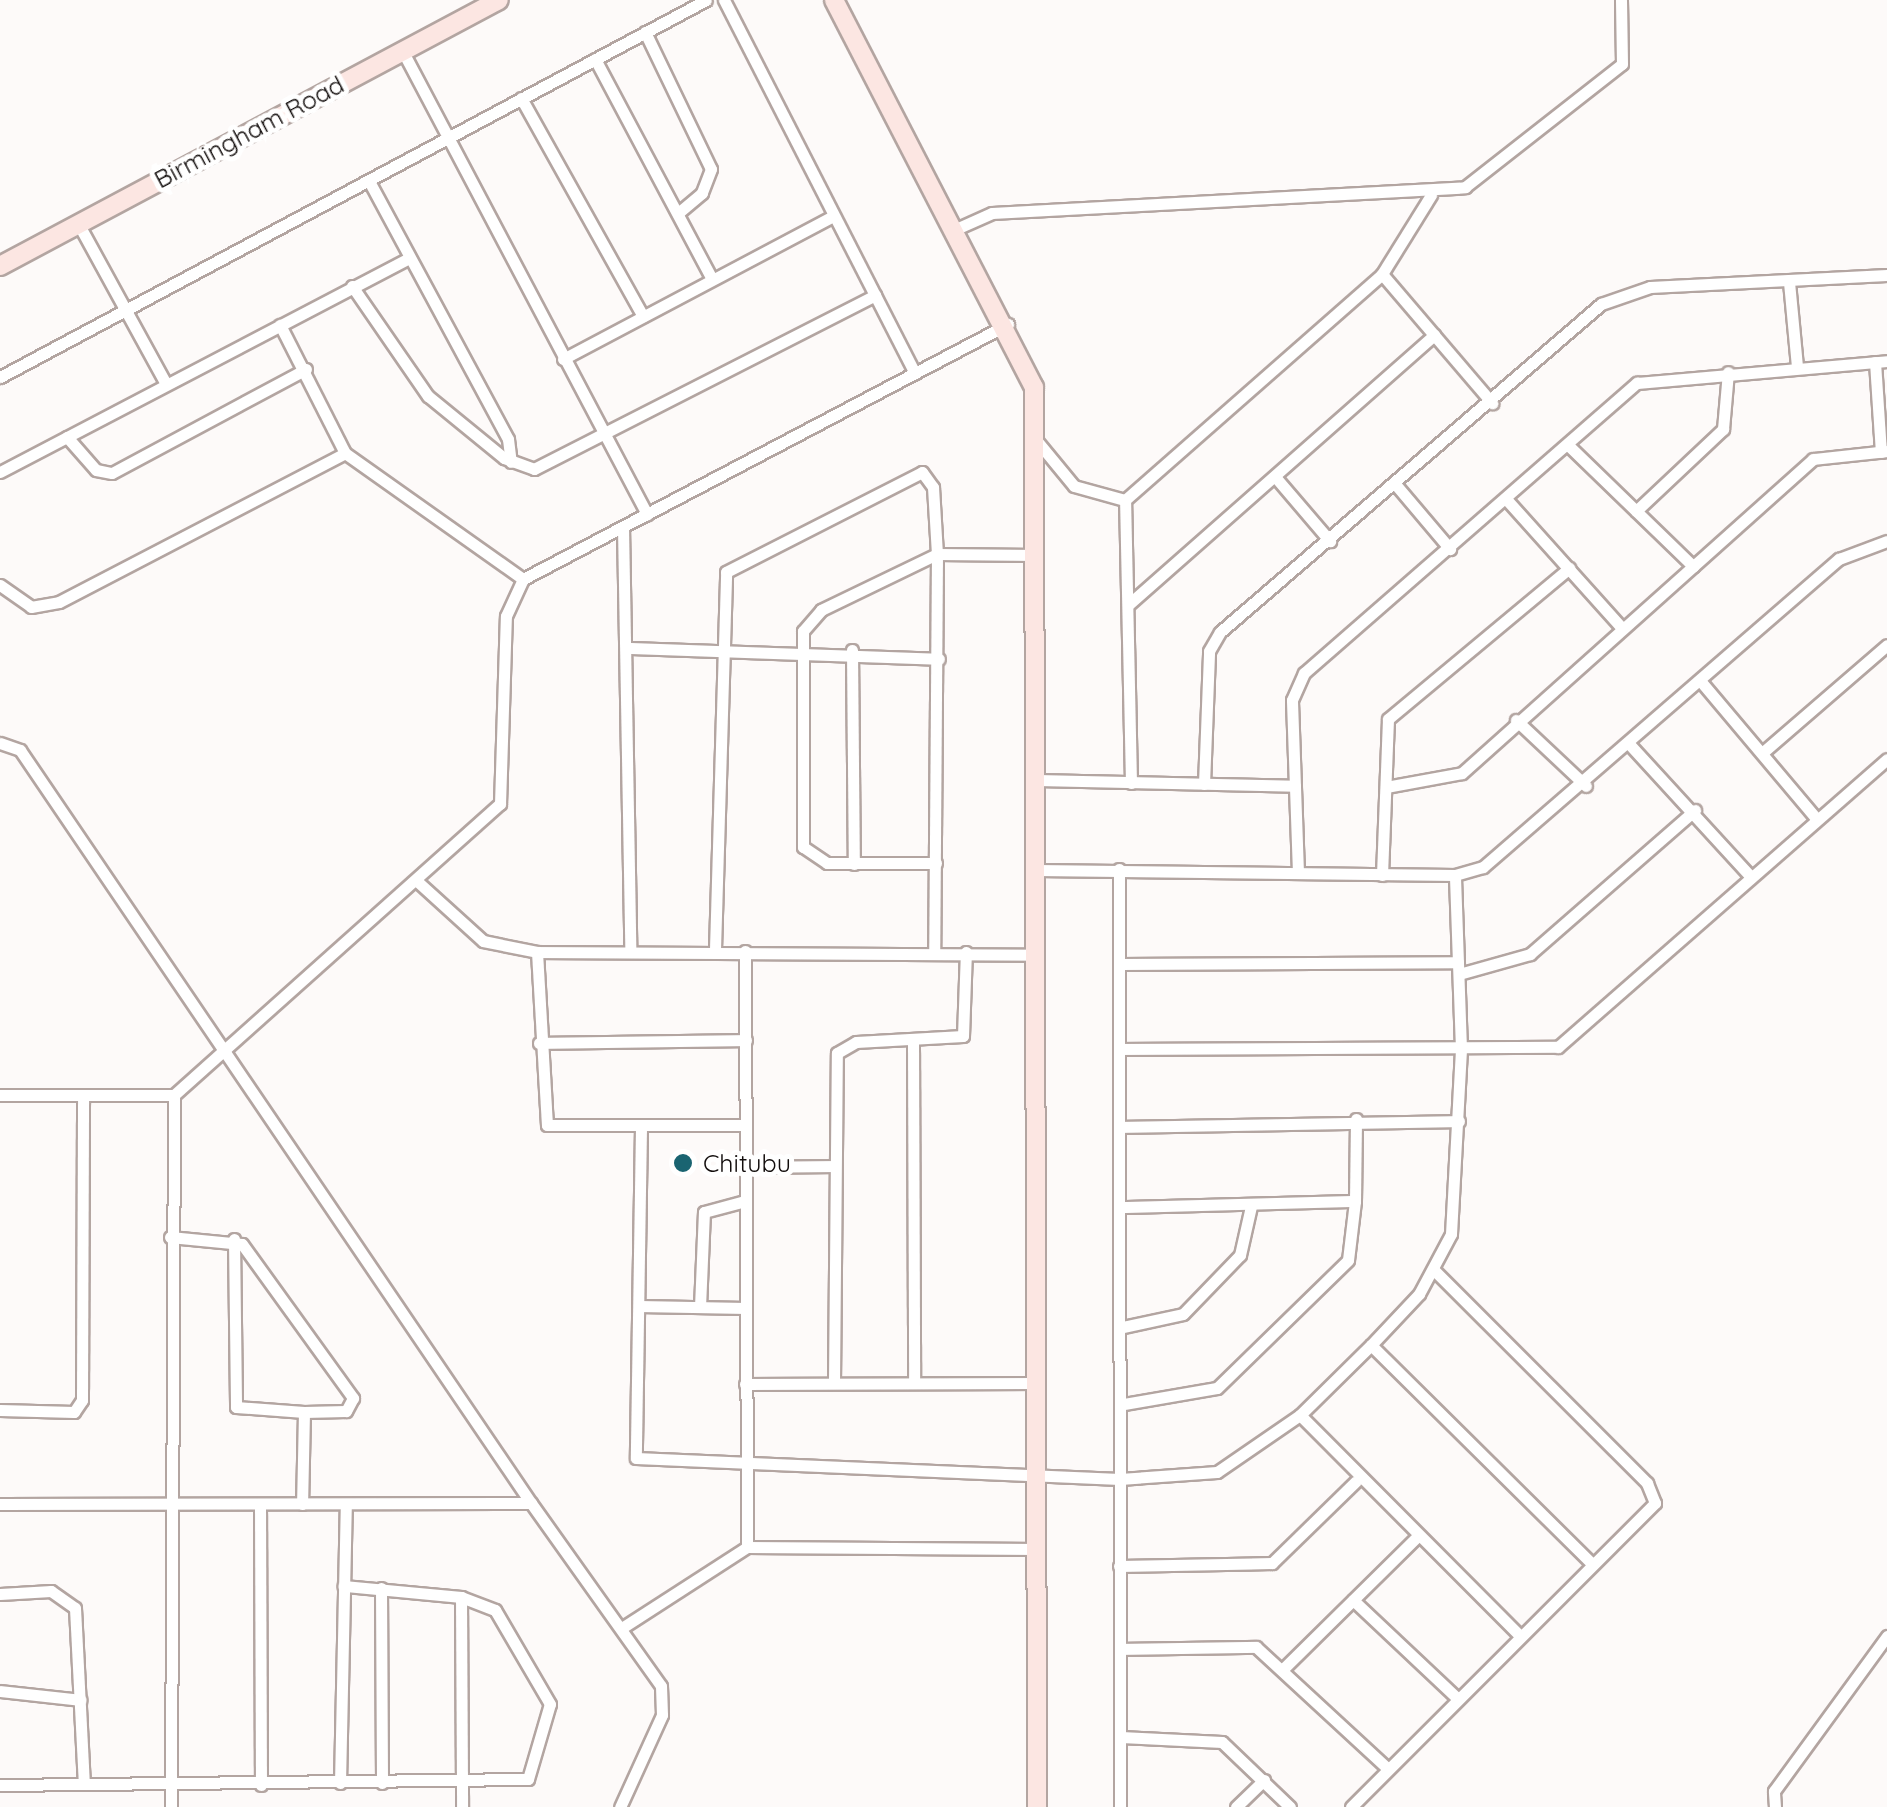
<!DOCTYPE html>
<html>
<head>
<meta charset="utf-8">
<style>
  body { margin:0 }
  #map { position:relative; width:1887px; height:1807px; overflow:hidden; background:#fdfaf9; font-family:Quicksand,sans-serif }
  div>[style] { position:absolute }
  .roads { filter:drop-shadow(2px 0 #b3a5a1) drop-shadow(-2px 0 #b3a5a1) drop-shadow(0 2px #b3a5a1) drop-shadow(0 -2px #b3a5a1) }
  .street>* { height:11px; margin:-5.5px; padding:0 5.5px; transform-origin:5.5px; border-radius:5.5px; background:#fff }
  .secondary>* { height:18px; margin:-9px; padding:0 9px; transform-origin:9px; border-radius:9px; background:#fce6e2 }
  .dots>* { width:28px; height:28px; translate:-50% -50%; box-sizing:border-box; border:5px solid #fff; border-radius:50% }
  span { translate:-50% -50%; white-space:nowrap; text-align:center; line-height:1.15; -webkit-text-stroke:10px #fff; paint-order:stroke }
  .street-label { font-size:25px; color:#120d0c }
  .poi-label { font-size:25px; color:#120d0c }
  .left { translate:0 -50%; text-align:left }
</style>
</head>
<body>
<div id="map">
  <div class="roads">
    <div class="street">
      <div style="left:724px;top:0;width:419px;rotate:62.9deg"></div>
      <div style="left:645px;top:32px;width:152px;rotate:64.3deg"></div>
      <div style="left:711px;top:169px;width:26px;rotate:111deg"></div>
      <div style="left:702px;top:193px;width:30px;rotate:140deg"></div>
      <div style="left:402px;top:50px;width:525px;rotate:62.17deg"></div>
      <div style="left:595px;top:59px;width:249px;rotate:62deg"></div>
      <div style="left:521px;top:98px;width:250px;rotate:60.8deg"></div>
      <div style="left:369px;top:181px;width:293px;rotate:61.7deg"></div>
      <div style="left:508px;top:439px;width:23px;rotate:83deg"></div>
      <div style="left:79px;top:225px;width:181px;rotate:61.3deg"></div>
      <div style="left:956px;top:229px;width:39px;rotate:-24deg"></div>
      <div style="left:992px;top:213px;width:474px;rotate:-3.1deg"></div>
      <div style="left:1465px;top:187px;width:199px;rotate:-38.1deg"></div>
      <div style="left:1622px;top:64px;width:64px;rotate:-90.9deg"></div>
      <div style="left:1382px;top:274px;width:170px;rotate:49.5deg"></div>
      <div style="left:1789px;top:282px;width:84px;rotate:84.6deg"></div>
      <div style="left:352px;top:286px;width:134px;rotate:55.4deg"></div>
      <div style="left:428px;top:396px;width:98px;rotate:39.2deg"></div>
      <div style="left:504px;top:458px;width:32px;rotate:20deg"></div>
      <div style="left:534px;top:469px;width:383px;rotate:-27deg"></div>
      <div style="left:280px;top:325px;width:144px;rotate:63.1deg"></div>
      <div style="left:563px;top:359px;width:306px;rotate:-27.9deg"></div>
      <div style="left:1875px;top:362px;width:90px;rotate:86.2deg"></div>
      <div style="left:0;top:377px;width:800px;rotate:-28.1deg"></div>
      <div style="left:67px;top:437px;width:44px;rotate:48.7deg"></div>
      <div style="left:96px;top:470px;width:16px;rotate:11deg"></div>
      <div style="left:112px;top:473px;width:220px;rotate:-28.2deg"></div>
      <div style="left:1037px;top:441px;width:58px;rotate:50.6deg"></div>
      <div style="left:1074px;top:486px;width:53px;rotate:15.4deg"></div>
      <div style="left:1569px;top:446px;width:173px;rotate:44.1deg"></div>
      <div style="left:0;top:472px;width:462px;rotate:-27.6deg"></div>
      <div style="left:1277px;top:479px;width:82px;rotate:49.5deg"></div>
      <div style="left:1396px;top:485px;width:84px;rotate:49.8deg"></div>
      <div style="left:1507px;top:500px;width:172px;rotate:48.1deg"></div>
      <div style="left:1636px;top:511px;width:120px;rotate:-43.3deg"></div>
      <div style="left:1723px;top:429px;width:57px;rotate:-85deg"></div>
      <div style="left:623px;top:527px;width:420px;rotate:89deg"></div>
      <div style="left:0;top:585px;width:38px;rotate:35deg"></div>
      <div style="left:31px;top:607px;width:28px;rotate:-10deg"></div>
      <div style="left:59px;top:602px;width:322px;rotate:-27.5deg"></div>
      <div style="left:345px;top:453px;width:218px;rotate:35.3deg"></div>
      <div style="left:1129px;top:604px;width:407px;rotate:-41.4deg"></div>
      <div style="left:629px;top:648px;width:310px;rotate:2deg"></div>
      <div style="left:852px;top:650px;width:214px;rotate:89.5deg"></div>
      <div style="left:1703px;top:684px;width:175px;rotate:49.9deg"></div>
      <div style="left:1516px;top:720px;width:96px;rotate:43.3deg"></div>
      <div style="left:0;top:743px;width:21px;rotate:19deg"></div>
      <div style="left:20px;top:750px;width:910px;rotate:55.84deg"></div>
      <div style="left:1631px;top:746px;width:178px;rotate:47.5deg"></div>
      <div style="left:1762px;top:753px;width:165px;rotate:-40.8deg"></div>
      <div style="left:1037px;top:780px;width:258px;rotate:1.3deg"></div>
      <div style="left:1131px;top:783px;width:283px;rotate:-91.2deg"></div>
      <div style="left:1125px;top:500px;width:342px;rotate:-41.3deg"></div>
      <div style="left:1382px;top:274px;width:93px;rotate:-58.2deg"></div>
      <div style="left:1204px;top:784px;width:133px;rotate:-87.8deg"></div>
      <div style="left:1209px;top:651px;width:22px;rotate:-60deg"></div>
      <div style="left:1220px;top:632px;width:503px;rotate:-40.72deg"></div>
      <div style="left:1601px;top:304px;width:52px;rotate:-19.1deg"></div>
      <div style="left:1650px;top:287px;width:237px;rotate:-2.9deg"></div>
      <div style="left:1386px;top:787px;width:77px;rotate:-10.4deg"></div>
      <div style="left:1462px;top:773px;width:471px;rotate:-41.8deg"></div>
      <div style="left:1813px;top:459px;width:74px;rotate:-6.2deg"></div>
      <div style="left:936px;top:863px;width:109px;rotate:180deg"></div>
      <div style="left:827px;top:863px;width:29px;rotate:-146deg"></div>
      <div style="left:803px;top:847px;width:216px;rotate:-90deg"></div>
      <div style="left:803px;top:631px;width:28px;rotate:-49deg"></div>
      <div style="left:821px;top:610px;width:129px;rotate:-25.8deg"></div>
      <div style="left:937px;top:554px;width:100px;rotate:0.6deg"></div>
      <div style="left:1119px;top:869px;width:938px;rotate:89.94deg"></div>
      <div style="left:1036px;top:870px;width:419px;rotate:0.7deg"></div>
      <div style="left:1455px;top:875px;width:29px;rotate:-16deg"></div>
      <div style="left:1483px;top:867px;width:471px;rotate:-40.9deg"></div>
      <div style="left:1839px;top:559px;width:51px;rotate:-20.6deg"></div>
      <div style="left:1298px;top:873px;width:173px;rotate:-92deg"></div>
      <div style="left:1292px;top:700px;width:30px;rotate:-66deg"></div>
      <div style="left:1304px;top:673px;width:442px;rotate:-41.1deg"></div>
      <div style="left:1637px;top:383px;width:251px;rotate:-5deg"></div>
      <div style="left:1382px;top:875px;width:156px;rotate:-87.8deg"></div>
      <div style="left:1388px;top:719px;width:236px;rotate:-39.8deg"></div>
      <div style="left:418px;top:882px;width:88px;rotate:42.2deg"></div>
      <div style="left:483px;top:941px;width:55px;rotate:11.5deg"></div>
      <div style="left:537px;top:952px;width:498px;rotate:0.3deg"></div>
      <div style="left:715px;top:949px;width:377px;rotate:-88.3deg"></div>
      <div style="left:726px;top:572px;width:220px;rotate:-27deg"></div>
      <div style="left:922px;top:472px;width:19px;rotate:54deg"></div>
      <div style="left:933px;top:487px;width:67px;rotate:86.6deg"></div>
      <div style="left:937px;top:554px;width:398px;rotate:90.4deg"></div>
      <div style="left:537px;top:952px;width:173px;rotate:86.7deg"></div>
      <div style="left:547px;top:1125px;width:197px"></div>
      <div style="left:1120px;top:964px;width:338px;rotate:-0.3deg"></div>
      <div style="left:1459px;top:974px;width:74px;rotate:-15.7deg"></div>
      <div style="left:1530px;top:954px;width:219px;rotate:-41.1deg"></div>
      <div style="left:539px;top:1043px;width:207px;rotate:-0.8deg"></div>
      <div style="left:913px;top:1043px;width:338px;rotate:89.8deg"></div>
      <div style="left:1121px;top:1049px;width:437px;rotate:-0.3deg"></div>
      <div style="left:1558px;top:1047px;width:437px;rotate:-41.2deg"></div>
      <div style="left:0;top:1095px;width:174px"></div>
      <div style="left:641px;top:1127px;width:331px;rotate:90.9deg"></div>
      <div style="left:636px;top:1458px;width:484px;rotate:2.5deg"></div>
      <div style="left:1120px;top:1479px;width:97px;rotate:-4.1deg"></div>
      <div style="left:1217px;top:1472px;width:101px;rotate:-34.5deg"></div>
      <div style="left:1300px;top:1415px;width:100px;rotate:-44.6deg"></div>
      <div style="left:1371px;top:1345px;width:70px;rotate:-46.7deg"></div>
      <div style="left:1419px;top:1294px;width:68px;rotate:-61.9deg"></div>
      <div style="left:1451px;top:1234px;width:185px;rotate:-86.9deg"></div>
      <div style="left:1461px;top:1049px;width:174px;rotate:-92deg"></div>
      <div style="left:1122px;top:1127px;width:337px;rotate:-1deg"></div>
      <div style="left:746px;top:1167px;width:86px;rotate:-0.7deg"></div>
      <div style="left:1122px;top:1207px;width:233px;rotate:-1.5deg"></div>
      <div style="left:1355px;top:1201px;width:82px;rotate:-89.3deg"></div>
      <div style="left:170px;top:1237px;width:72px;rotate:5.6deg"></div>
      <div style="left:242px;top:1244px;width:190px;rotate:54.2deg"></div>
      <div style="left:353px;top:1398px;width:15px;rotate:118deg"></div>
      <div style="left:346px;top:1411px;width:42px;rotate:178.6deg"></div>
      <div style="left:304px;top:1412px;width:92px;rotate:91.2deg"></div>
      <div style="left:234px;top:1239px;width:168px;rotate:89.3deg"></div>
      <div style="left:236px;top:1407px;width:68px;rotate:4.2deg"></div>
      <div style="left:639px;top:1306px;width:107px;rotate:1.1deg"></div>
      <div style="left:700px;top:1307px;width:95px;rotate:-87.6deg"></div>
      <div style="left:704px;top:1212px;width:42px;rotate:-15deg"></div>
      <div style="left:1123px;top:1327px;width:61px;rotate:-12.2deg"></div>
      <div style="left:1183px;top:1314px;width:82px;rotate:-46deg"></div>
      <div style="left:1240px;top:1255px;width:50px;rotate:-77.3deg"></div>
      <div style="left:1371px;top:1345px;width:310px;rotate:44.7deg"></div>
      <div style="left:834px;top:1382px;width:329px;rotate:-89.5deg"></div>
      <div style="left:837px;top:1053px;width:22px;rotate:-30deg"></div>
      <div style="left:856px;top:1042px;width:107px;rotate:-3.2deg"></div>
      <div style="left:963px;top:1036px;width:84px;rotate:-88deg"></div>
      <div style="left:745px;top:1384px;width:292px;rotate:-0.2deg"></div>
      <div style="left:1124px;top:1404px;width:94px;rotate:-9.8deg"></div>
      <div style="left:1217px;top:1388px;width:183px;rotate:-44.3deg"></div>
      <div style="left:1348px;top:1260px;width:59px;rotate:-83.2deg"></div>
      <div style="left:0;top:1410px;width:74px;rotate:1.5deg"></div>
      <div style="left:74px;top:1412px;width:14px;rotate:-56deg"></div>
      <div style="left:82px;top:1400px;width:304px;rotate:-89.8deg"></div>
      <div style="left:1300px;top:1415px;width:310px;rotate:45.1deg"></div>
      <div style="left:0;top:1504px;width:531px;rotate:-0.11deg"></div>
      <div style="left:531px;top:1503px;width:224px;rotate:54.6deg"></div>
      <div style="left:661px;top:1686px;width:29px;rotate:88deg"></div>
      <div style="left:662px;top:1715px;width:101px;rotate:114.5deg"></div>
      <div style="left:260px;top:1504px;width:281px;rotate:89.8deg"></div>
      <div style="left:747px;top:1547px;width:291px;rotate:0.4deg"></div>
      <div style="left:1119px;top:1566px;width:153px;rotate:-1.1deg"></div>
      <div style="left:1272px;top:1563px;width:117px;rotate:-44.3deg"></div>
      <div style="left:381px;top:1588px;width:195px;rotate:89.7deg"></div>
      <div style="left:0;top:1594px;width:51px;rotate:-3.4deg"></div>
      <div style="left:51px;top:1591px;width:29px;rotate:35deg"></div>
      <div style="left:75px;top:1608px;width:176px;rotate:87.1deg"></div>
      <div style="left:461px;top:1597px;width:210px;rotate:89.7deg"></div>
      <div style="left:1353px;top:1600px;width:144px;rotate:43.3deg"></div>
      <div style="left:625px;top:1626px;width:145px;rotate:-32.9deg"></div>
      <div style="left:747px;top:1547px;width:596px;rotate:-90.19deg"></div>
      <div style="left:1122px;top:1649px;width:134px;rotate:-0.9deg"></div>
      <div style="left:1256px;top:1647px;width:178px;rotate:42.7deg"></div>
      <div style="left:1284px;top:1668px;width:187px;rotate:-44.6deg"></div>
      <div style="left:0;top:1691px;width:81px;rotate:6.3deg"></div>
      <div style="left:1121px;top:1737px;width:101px;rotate:2.8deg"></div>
      <div style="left:1222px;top:1742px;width:94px;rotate:43.7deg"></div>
      <div style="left:340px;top:1783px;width:279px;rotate:-88.8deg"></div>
      <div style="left:0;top:1785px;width:528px;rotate:-0.65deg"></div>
      <div style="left:528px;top:1779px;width:78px;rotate:-73.7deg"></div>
      <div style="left:550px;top:1704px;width:109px;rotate:-120.3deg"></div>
      <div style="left:495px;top:1610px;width:36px;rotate:-159deg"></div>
      <div style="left:461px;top:1597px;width:118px;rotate:-174.6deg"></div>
      <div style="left:171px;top:1807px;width:712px;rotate:-89.76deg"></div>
      <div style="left:174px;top:1095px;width:437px;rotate:-41.8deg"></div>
      <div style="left:500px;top:804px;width:188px;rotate:-88.2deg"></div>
      <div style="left:506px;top:616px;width:41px;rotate:-65.3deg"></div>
      <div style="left:523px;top:579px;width:548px;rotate:-27.73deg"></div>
      <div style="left:1236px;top:1807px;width:39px;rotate:-44deg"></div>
      <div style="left:1351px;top:1807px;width:430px;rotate:-45deg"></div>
      <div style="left:1655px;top:1503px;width:22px;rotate:-112deg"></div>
      <div style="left:1647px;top:1483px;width:301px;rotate:-135deg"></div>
      <div style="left:1775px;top:1807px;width:16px;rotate:-94deg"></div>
      <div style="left:1774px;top:1791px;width:192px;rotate:-53.9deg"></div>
    </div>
    <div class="secondary">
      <div style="left:834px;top:0;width:436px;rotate:62.7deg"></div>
      <div style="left:1034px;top:387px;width:1420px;rotate:89.88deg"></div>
      <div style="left:0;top:266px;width:565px;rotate:-28.06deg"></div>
    </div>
  </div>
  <div class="dots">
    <div style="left:683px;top:1163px;background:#1a6471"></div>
  </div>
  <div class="street-label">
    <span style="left:249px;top:132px;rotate:-28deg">Birmingham Road</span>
  </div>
  <div class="poi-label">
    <span class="left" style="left:703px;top:1163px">Chitubu</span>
  </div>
</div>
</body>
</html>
